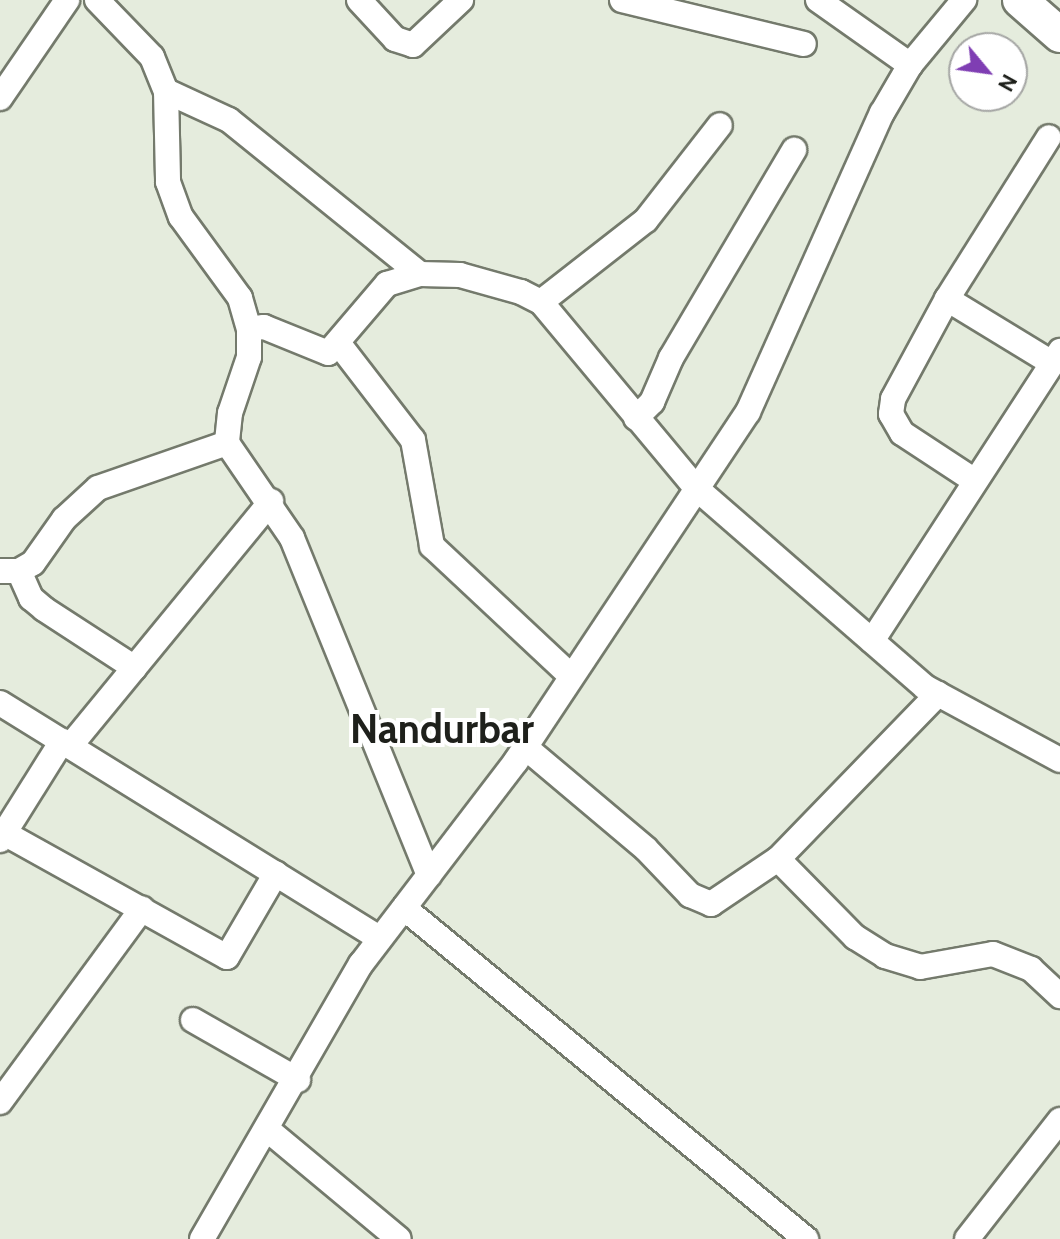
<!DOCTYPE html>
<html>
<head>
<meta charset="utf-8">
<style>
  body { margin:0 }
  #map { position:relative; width:1060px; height:1239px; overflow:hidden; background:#e5ecdd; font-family:Cabin,sans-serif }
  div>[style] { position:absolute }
  .roads { filter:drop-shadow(2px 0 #747a6c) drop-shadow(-2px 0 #747a6c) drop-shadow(0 2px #747a6c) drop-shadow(0 -2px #747a6c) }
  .street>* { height:24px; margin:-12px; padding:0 12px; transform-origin:12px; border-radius:12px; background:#fff }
  .secondary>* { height:34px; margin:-17px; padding:0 17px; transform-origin:17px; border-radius:17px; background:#fff }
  span { translate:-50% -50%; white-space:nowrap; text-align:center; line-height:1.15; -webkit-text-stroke:8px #fff; paint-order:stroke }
  .town-label { font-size:40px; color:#1e201b; font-weight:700 }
  .north { position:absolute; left:948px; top:32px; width:80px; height:80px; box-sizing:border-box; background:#fff; border:2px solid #a5a6a4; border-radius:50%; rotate:119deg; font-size:22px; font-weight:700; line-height:32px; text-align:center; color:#1e201b }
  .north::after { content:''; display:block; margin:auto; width:28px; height:36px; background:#7f3eb3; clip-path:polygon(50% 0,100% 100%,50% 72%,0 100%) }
</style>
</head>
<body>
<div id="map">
  <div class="roads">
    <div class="street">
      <div style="left:97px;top:0;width:79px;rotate:46deg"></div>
      <div style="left:152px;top:57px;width:37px;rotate:68deg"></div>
      <div style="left:166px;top:91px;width:91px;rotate:88.7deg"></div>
      <div style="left:168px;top:182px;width:37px;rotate:70deg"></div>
      <div style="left:181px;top:217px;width:100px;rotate:53.9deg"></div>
      <div style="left:240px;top:298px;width:32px;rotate:74deg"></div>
      <div style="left:249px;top:329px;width:28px;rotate:90deg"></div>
      <div style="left:249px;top:357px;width:59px;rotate:108.7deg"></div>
      <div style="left:230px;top:413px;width:30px;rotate:96deg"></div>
      <div style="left:227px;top:443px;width:115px;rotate:55.6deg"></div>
      <div style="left:292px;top:538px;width:364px;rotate:67.9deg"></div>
      <div style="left:359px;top:0;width:53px;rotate:47.3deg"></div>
      <div style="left:395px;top:39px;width:19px;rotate:18deg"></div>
      <div style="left:413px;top:45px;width:66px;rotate:-43.2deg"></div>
      <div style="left:622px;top:0;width:187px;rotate:13.6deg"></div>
      <div style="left:818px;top:0;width:113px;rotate:35.2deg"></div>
      <div style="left:166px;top:91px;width:69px;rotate:24.7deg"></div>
      <div style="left:229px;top:120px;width:245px;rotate:38.9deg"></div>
      <div style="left:0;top:98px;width:119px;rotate:-55.6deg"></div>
      <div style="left:947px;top:299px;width:123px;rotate:31.4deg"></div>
      <div style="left:541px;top:302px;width:133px;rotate:-38deg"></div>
      <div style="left:646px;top:220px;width:120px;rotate:-52.1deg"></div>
      <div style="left:249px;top:329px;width:15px;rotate:-8deg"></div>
      <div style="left:264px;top:327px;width:69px;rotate:22.1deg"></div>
      <div style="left:328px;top:353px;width:91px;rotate:-49.5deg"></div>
      <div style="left:387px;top:284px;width:34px;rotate:-17deg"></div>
      <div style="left:420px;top:274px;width:40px;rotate:1.4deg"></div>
      <div style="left:460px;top:275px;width:63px;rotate:15.6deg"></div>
      <div style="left:521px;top:292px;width:22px;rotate:27deg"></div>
      <div style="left:541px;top:302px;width:242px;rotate:50.2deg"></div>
      <div style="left:696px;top:488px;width:303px;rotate:41deg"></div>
      <div style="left:925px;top:687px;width:153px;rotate:28.4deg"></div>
      <div style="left:339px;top:344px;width:121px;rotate:52.4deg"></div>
      <div style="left:413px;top:440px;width:108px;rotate:79.8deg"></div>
      <div style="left:432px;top:546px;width:190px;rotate:43.1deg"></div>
      <div style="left:636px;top:418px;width:23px;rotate:-45deg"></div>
      <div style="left:652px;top:402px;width:48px;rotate:-66.6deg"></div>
      <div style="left:671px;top:358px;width:242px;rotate:-59.4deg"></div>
      <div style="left:975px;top:481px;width:87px;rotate:-146.7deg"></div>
      <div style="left:902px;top:433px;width:22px;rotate:-120deg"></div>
      <div style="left:891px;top:414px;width:15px;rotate:-82deg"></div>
      <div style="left:893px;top:399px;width:114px;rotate:-61.6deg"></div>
      <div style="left:947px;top:299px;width:191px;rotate:-57.8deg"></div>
      <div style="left:0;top:571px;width:19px"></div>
      <div style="left:19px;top:571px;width:16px;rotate:-30deg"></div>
      <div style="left:33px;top:563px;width:54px;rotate:-54.8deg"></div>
      <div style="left:64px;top:519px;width:46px;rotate:-42.4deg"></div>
      <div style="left:98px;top:488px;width:137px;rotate:-19.2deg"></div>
      <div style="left:19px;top:571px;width:30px;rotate:66deg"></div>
      <div style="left:31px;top:598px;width:17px;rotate:40deg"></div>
      <div style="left:44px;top:609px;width:108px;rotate:33deg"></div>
      <div style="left:872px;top:641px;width:346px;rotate:-57deg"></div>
      <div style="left:0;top:703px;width:447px;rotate:31.8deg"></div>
      <div style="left:70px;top:746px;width:317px;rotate:-50.6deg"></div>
      <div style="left:525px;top:747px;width:158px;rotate:40.1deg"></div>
      <div style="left:646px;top:849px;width:64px;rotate:46.3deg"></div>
      <div style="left:690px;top:895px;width:23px;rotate:23deg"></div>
      <div style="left:711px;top:904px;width:81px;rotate:-33.9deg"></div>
      <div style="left:778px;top:859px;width:230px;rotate:-45.9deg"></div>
      <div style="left:4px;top:833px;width:255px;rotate:29.1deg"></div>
      <div style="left:227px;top:957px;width:97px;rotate:-59.7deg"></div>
      <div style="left:0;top:840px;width:117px;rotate:-57.9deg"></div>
      <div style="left:778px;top:859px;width:110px;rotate:45.4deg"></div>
      <div style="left:855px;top:937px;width:36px;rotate:32deg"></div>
      <div style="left:885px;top:956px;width:37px;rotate:17deg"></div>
      <div style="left:920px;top:967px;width:74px;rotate:-10.1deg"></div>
      <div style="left:993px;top:954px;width:41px;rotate:21.5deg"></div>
      <div style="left:1031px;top:969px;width:40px;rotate:43deg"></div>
      <div style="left:404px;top:908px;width:521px;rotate:39.47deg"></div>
      <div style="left:193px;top:1020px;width:121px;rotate:29.7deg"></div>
      <div style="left:0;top:1102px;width:240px;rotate:-53.7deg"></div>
      <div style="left:268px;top:1130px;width:170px;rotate:39.8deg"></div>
      <div style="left:202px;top:1239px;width:318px;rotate:-60deg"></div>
      <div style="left:361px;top:964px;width:255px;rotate:-52.6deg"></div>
      <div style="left:516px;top:761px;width:419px;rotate:-56.4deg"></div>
      <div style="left:748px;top:412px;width:328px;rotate:-65.9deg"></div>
      <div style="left:882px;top:113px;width:56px;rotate:-59.7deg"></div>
      <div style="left:910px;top:65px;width:85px;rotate:-50.3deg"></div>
      <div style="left:967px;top:1239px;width:151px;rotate:-52deg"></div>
    </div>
    <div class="secondary">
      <div style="left:1020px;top:0;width:53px;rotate:41.2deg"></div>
    </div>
  </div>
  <div class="town-label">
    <span style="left:442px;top:729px">Nandurbar</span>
  </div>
  <div class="north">N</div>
</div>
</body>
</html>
